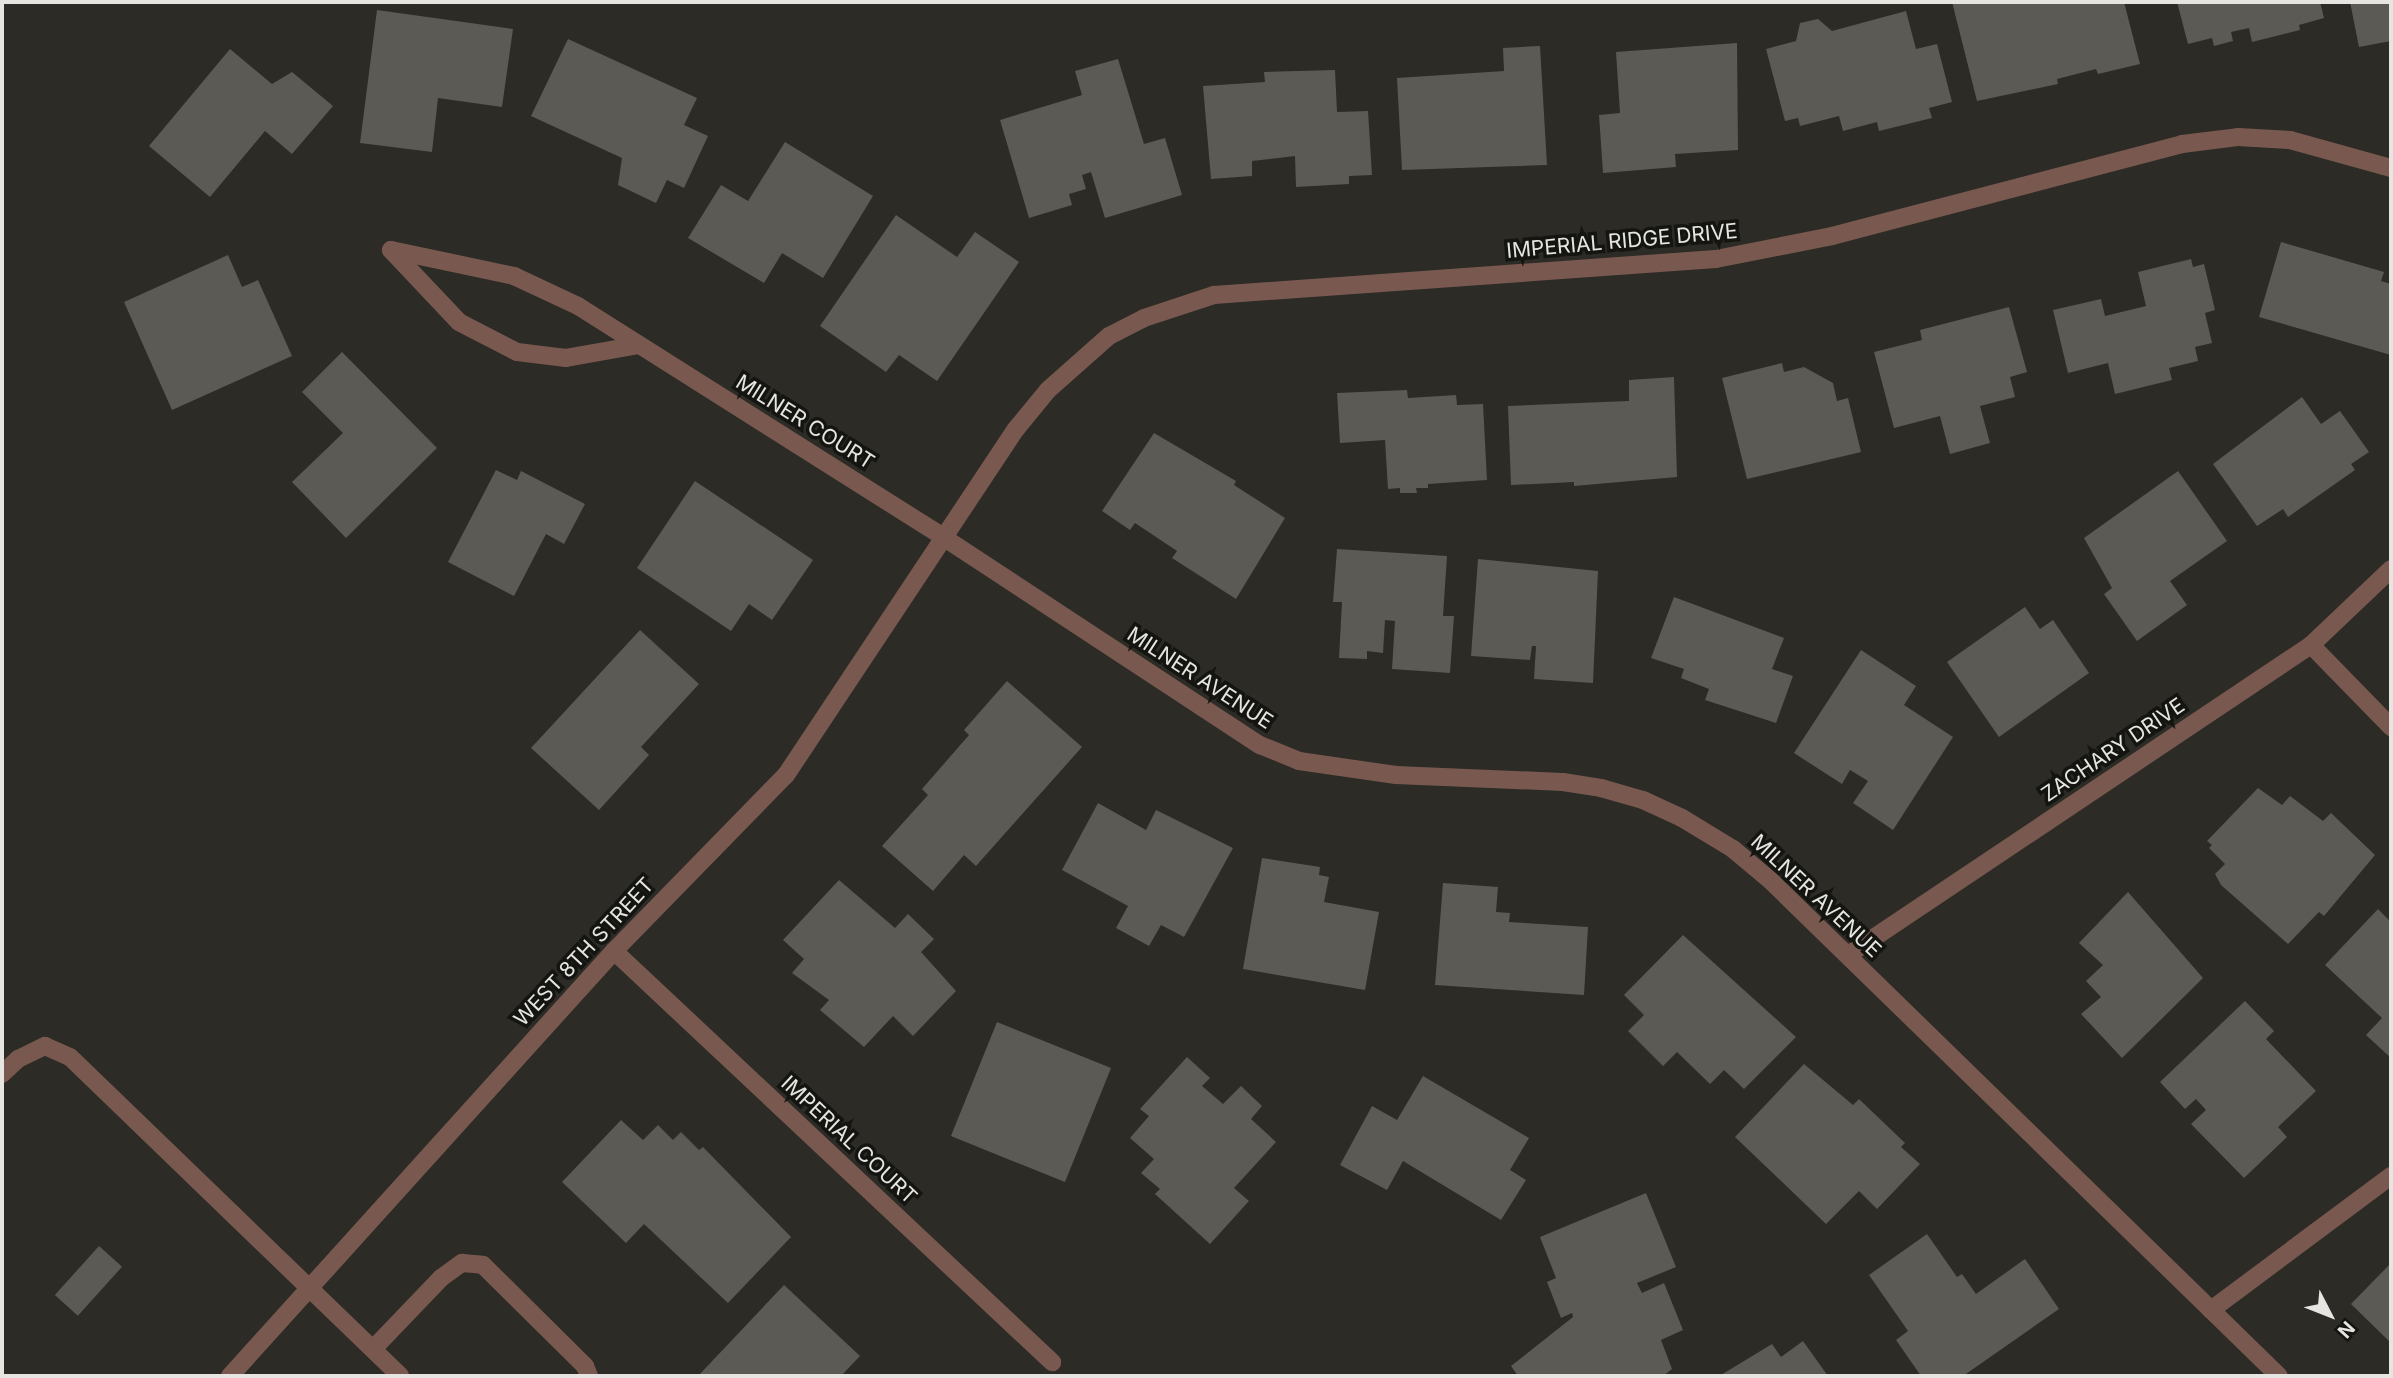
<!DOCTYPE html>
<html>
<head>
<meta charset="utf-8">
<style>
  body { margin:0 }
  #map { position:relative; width:2393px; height:1378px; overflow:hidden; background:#2c2b26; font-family:Inter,sans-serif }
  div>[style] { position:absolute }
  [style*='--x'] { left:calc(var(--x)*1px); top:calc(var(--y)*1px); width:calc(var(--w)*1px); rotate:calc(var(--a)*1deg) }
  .building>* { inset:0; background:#5b5a55; transform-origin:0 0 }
  .lane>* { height:18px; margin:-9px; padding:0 9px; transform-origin:9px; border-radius:9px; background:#79594f }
  .street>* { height:18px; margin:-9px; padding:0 9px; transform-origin:9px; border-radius:9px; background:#79594f }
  span { translate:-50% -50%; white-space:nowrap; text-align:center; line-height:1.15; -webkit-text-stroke:7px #141411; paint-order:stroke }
  .street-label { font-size:21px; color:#e6e5e2 }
  .frame { position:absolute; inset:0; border:4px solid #e6e5e2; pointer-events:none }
  .north { position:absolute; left:2295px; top:1280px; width:70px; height:70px; -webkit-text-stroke:5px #141411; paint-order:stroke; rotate:132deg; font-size:19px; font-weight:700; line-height:28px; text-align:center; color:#e6e5e2 }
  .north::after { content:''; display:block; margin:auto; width:24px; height:32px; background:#e6e5e2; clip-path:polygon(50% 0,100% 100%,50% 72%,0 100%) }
</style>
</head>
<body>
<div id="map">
  <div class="building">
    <div style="clip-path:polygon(1952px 2px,2124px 2px,2140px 64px,2098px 74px,2096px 69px,2057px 79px,2058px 84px,1977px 101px)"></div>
    <div style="clip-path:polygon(2177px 2px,2320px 2px,2324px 18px,2299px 25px,2300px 30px,2252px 42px,2249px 28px,2231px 32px,2233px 41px,2214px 46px,2212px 38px,2188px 44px)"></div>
    <div style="clip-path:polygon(2350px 2px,2391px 2px,2391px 41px,2359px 47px)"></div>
    <div style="clip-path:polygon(377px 10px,513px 29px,502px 107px,438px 98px,432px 152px,360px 143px)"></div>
    <div style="clip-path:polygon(1906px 11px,1916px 49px,1937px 44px,1952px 102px,1929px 108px,1932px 118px,1879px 131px,1877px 122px,1843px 131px,1839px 116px,1800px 126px,1798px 118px,1785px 121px,1766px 49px,1796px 41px,1800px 23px,1818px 19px,1832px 31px)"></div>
    <div style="clip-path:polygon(568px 39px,697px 98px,684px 125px,708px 136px,684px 188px,667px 180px,656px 203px,618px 185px,622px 158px,531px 116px)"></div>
    <div style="clip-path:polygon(1737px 43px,1738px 150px,1675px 154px,1676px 167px,1603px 173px,1599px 115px,1620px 113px,1616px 52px)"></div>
    <div style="clip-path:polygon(1540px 46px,1547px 165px,1402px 170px,1397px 78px,1504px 71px,1503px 48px)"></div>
    <div style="clip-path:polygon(230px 49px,272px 84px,292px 72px,333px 106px,292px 154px,265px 131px,210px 197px,149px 146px)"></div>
    <div style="clip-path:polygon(1118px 59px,1144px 144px,1165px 138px,1182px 195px,1105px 218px,1091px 172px,1082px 175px,1086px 189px,1069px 194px,1072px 205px,1029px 218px,1000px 120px,1082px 95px,1075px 71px)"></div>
    <div style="clip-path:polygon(1335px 70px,1337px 112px,1368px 111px,1372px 175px,1349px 176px,1349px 184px,1296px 187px,1295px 156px,1252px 161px,1252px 176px,1211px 179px,1203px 86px,1265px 82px,1264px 72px)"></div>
    <div style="clip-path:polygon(785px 142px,873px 196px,823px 278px,782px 253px,764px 283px,688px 238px,721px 185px,748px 201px)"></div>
    <div style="clip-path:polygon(896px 215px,957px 257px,975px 232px,1019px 262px,937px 381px,899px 355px,886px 372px,820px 326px)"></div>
    <div style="clip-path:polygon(2281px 242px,2384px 272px,2381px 281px,2391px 284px,2391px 355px,2259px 317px)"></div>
    <div style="clip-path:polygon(228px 255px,242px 287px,258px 280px,292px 356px,172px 410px,124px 302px)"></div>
    <div style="clip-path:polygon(2191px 259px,2193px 267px,2204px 264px,2215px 310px,2205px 313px,2212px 343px,2195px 347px,2198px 361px,2169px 368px,2172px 380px,2115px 394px,2108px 363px,2068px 373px,2053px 310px,2101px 299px,2105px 316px,2146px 306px,2138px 272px)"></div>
    <div style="clip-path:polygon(2009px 307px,2027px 372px,2010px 377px,2015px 397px,1980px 406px,1990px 443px,1950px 454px,1940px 416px,1894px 428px,1874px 352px,1922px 340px,1920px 330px)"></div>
    <div style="clip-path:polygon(342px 352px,437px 448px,346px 538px,292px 482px,343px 433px,302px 392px)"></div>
    <div style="clip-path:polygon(1782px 363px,1784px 372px,1804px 367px,1833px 383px,1837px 401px,1848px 398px,1861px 452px,1747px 479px,1722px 378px)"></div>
    <div style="clip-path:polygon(1674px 377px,1677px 477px,1574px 486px,1574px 482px,1511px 485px,1508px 406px,1629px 401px,1629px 380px)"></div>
    <div style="clip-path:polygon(1407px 390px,1408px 398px,1456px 395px,1457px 405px,1483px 404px,1487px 480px,1428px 484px,1428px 488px,1416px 488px,1417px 493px,1400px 493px,1400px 488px,1388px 489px,1385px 440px,1340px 443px,1337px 393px)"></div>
    <div style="clip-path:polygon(2302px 397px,2321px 424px,2340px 411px,2369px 452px,2351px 464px,2355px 470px,2288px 517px,2283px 509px,2257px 526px,2213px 464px)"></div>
    <div style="clip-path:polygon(1154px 433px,1236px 481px,1234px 485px,1285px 518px,1236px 599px,1172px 558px,1177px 551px,1135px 523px,1130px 530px,1102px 511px)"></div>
    <div style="clip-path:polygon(496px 470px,517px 480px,521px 471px,585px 504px,564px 544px,546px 534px,514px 596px,448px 562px)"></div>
    <div style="clip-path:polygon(2178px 471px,2227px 541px,2170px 581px,2187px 605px,2137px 641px,2104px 594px,2112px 588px,2084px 538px)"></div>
    <div style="clip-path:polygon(695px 481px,813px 560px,772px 620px,749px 604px,731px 631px,637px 568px)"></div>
    <div style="clip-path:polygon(1337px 549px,1447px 556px,1443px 616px,1454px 616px,1450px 673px,1392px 669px,1395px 621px,1385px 620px,1383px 653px,1367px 651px,1367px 659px,1339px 658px,1342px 602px,1333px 602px)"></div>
    <div style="clip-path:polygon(1478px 559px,1598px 571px,1593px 683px,1534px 679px,1536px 646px,1532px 646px,1530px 660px,1471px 656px)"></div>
    <div style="clip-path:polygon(1674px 597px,1784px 638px,1772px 669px,1793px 676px,1776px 723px,1705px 700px,1709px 689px,1681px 678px,1684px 669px,1651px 658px)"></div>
    <div style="clip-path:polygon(2025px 607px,2040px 629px,2053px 620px,2089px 673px,1999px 737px,1947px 662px)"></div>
    <div style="clip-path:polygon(640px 630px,699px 684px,641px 747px,649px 755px,599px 810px,531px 748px)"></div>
    <div style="clip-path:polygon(1861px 650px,1916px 686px,1904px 705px,1953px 737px,1893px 830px,1853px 803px,1868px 781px,1850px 770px,1842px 784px,1794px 753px)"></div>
    <div style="clip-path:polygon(1007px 681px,1082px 747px,976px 866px,964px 855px,933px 891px,882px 846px,928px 795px,922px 789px,969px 735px,964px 730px)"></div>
    <div style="clip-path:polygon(2258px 788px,2282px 805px,2290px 796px,2323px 821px,2331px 813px,2375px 855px,2324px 916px,2319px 912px,2288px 944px,2221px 885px,2215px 874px,2225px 864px,2209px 848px,2212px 845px,2207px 841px)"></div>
    <div style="clip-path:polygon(1098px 803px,1146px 830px,1156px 810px,1233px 848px,1184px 937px,1161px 925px,1149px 946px,1116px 928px,1128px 906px,1062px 870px)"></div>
    <div style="clip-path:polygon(1262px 858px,1320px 867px,1319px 875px,1329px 877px,1324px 902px,1379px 912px,1365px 990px,1243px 969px)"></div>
    <div style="clip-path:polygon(839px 880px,895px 928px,908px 914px,934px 939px,921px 952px,956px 991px,913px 1036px,893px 1016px,864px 1047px,820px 1010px,829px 1000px,792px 973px,804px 959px,783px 940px)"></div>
    <div style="clip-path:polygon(1443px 883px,1498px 887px,1496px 912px,1510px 913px,1509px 922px,1588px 927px,1584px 995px,1435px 985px)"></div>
    <div style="clip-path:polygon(2128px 892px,2203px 978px,2122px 1058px,2081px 1014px,2101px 997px,2086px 981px,2103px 965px,2079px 943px)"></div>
    <div style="clip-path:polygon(2378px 909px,2391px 922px,2391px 1058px,2366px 1035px,2382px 1018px,2325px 965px)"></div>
    <div style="clip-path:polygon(1683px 935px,1796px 1037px,1744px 1089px,1724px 1070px,1710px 1084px,1677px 1052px,1663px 1066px,1628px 1031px,1644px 1015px,1624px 995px)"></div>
    <div style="clip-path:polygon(2245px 1001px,2274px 1031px,2266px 1039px,2316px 1091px,2278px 1127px,2287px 1137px,2244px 1178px,2191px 1124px,2206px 1110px,2196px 1099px,2185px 1109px,2160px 1082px)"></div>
    <div style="left:997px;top:1022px;width:123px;height:123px;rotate:22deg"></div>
    <div style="clip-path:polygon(1187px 1057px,1210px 1078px,1202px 1086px,1223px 1104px,1241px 1086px,1262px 1106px,1251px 1119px,1276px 1142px,1234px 1188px,1249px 1201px,1210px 1244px,1155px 1194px,1160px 1189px,1141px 1173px,1154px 1159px,1130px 1138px,1149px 1116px,1140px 1109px)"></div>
    <div style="clip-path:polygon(1804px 1064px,1853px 1105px,1859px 1099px,1905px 1143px,1901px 1147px,1920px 1164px,1877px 1209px,1859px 1191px,1826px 1224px,1735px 1137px)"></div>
    <div style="clip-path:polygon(1423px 1076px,1529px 1138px,1510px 1170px,1526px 1180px,1501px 1220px,1403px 1161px,1387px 1190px,1340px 1165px,1372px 1106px,1397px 1120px)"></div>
    <div style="clip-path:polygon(621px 1120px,643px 1140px,658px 1125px,673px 1140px,681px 1132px,699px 1150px,703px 1147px,791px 1237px,728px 1303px,644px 1224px,626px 1243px,562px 1182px)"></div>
    <div style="clip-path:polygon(1646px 1193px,1676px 1267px,1637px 1283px,1642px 1293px,1664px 1283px,1683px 1330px,1661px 1340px,1672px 1369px,1663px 1376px,1518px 1376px,1511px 1366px,1573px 1317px,1572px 1313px,1561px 1318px,1547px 1282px,1556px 1278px,1540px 1237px)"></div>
    <div style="clip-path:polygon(1927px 1234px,1957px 1277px,1962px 1274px,1976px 1294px,2025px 1259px,2059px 1309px,1963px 1376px,1921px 1376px,1896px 1340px,1908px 1331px,1869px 1275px)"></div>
    <div style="left:99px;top:1246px;width:31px;height:66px;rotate:42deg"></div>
    <div style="clip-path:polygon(2391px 1263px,2391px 1343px,2351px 1304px)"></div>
    <div style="clip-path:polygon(784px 1285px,860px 1356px,841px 1376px,698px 1376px)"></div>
    <div style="clip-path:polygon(1803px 1341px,1828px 1376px,1721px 1375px,1772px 1344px,1781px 1357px)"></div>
  </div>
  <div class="lane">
    <div style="--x:2;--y:1074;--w:22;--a:-43"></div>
    <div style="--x:18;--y:1059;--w:30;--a:-26"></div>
    <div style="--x:45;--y:1046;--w:27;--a:24"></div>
    <div style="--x:70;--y:1057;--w:459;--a:44"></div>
    <div style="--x:2211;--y:1310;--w:224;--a:-36.7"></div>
    <div style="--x:373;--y:1349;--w:98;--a:-46.2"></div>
    <div style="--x:441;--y:1278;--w:26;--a:-36"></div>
    <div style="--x:462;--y:1263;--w:21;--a:5"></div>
    <div style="--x:483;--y:1265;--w:144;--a:44.7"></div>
    <div style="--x:585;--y:1366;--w:11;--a:68"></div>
  </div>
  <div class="street">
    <div style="--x:639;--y:345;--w:74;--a:169.9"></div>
    <div style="--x:566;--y:358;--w:49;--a:-173"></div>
    <div style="--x:517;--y:352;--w:65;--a:-152.7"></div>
    <div style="--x:459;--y:322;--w:99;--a:-133.4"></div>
    <div style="--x:391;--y:250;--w:126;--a:11.9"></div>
    <div style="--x:514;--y:276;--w:71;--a:25.1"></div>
    <div style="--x:578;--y:306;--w:436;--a:32.3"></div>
    <div style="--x:946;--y:539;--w:376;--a:33.3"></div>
    <div style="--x:1260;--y:745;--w:42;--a:22.3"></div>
    <div style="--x:1299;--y:761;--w:98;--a:8.2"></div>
    <div style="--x:1396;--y:775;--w:167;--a:2.4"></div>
    <div style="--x:1563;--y:782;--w:38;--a:9"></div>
    <div style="--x:1601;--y:788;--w:44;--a:15.9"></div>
    <div style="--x:1643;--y:800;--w:43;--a:24.8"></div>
    <div style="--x:1682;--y:818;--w:60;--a:31.3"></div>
    <div style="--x:1733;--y:849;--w:50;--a:40.1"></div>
    <div style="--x:1771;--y:881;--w:709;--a:44.26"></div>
    <div style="--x:2311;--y:645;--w:115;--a:45.7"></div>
    <div style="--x:614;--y:951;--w:601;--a:43.18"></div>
    <div style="--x:1848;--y:955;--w:557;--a:-33.8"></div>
    <div style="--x:2311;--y:645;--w:110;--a:-43.5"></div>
    <div style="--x:230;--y:1376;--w:573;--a:-47.9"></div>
    <div style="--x:614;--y:951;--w:246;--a:-45.7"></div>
    <div style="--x:786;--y:775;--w:415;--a:-56.4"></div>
    <div style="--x:1016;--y:429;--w:50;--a:-50.6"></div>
    <div style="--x:1048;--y:390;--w:81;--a:-41.5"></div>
    <div style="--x:1109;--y:336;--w:39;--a:-27"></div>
    <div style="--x:1144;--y:318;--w:74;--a:-18.2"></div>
    <div style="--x:1214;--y:295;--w:503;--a:-4.1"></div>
    <div style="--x:1716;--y:259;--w:118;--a:-11.2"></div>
    <div style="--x:1832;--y:236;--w:362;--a:-14.7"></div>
    <div style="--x:2182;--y:144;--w:56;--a:-7.1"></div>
    <div style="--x:2238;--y:137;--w:52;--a:3.3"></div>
    <div style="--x:2290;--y:140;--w:105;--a:15.5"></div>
  </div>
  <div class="street-label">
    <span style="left:1622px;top:241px;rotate:-5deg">IMPERIAL RIDGE DRIVE</span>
    <span style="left:805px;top:422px;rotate:32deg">MILNER COURT</span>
    <span style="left:1200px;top:678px;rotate:33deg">MILNER AVENUE</span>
    <span style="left:2113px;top:750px;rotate:-34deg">ZACHARY DRIVE</span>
    <span style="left:1816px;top:896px;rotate:43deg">MILNER AVENUE</span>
    <span style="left:584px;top:952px;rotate:-47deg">WEST 8TH STREET</span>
    <span style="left:849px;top:1140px;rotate:43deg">IMPERIAL COURT</span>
  </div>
  <div class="frame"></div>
  <div class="north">N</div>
</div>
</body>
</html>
